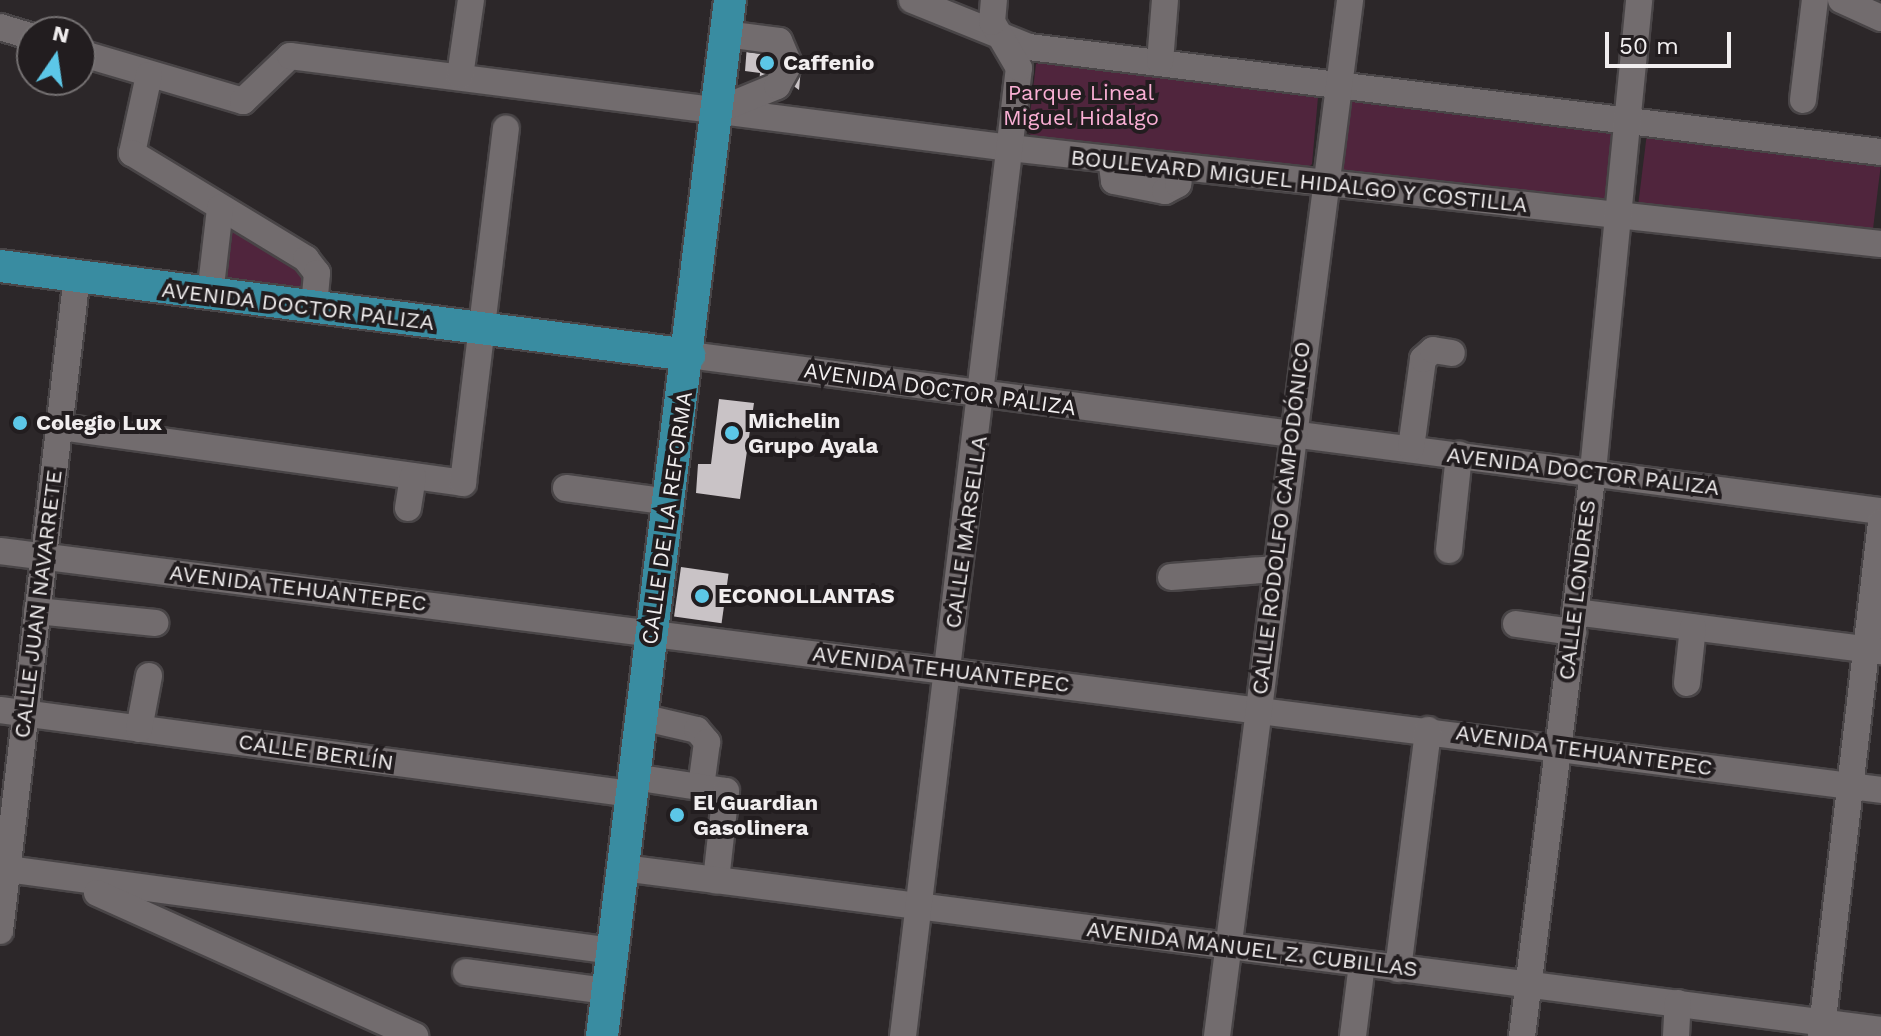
<!DOCTYPE html>
<html>
<head>
<meta charset="utf-8">
<style>
  body { margin:0 }
  #map { position:relative; width:1881px; height:1036px; overflow:hidden; background:#2c2729; font-family:"Work Sans",sans-serif }
  div>[style] { position:absolute }
  [style*='--x'] { left:calc(var(--x)*1px); top:calc(var(--y)*1px); width:calc(var(--w)*1px); rotate:calc(var(--a)*1deg) }
  .green>* { inset:0; background:#50253d; transform-origin:0 0 }
  .building>* { inset:0; background:#c9c3c6; transform-origin:0 0 }
  .roads { filter:drop-shadow(2px 0 #494547) drop-shadow(-2px 0 #494547) drop-shadow(0 2px #494547) drop-shadow(0 -2px #494547) }
  .minor>* { height:26px; margin:-13px; padding:0 13px; transform-origin:13px; border-radius:13px; background:#726c6e }
  .major>* { height:32px; margin:-16px; padding:0 16px; transform-origin:16px; border-radius:16px; background:#398ca1 }
  .dots>* { width:22px; height:22px; translate:-50% -50%; box-sizing:border-box; border:4px solid #221d1f; border-radius:50% }
  span { translate:-50% -50%; white-space:nowrap; text-align:center; line-height:1.15; -webkit-text-stroke:8px #221d1f; paint-order:stroke }
  .poi-label { font-size:22px; color:#f1eeef; font-weight:700 }
  .left { translate:0 -50%; text-align:left }
  .park-label { font-size:22px; color:#faafd4 }
  .street-label { font-size:22px; color:#f1eeef }
  .north { position:absolute; left:16px; top:16px; width:80px; height:80px; box-sizing:border-box; background:#221d1f; border:2px solid #757172; border-radius:50%; rotate:13deg; font-size:22px; font-weight:700; line-height:32px; text-align:center; color:#f1eeef }
  .north::after { content:''; display:block; margin:auto; width:28px; height:36px; background:#5cc7e7; clip-path:polygon(50% 0,100% 100%,50% 72%,0 100%) }
  .scale { position:absolute; left:1605px; top:32px; width:126px; height:36px; box-sizing:border-box; border:4px solid #f1eeef; border-top:0; padding-left:10px; font-size:24px; line-height:28px; white-space:nowrap; color:#f1eeef; -webkit-text-stroke:6px #221d1f; paint-order:stroke }
</style>
</head>
<body>
<div id="map">
  <div class="green">
    <div style="clip-path:polygon(1044px 59px,1311px 91px,1318px 97px,1312px 164px,1305px 171px,1036px 141px,1028px 132px,1036px 64px)"></div>
    <div style="clip-path:polygon(1353px 97px,1613px 132px,1605px 200px,1348px 176px,1341px 169px)"></div>
    <div style="left:1647px;top:133px;width:236px;height:74px;rotate:7deg"></div>
    <div style="clip-path:polygon(230px 226px,304px 264px,310px 295px,218px 281px)"></div>
  </div>
  <div class="building">
    <div style="clip-path:polygon(747px 45px,801px 68px,799px 90px,776px 73px,758px 94px,760px 73px,745px 71px)"></div>
    <div style="clip-path:polygon(719px 399px,754px 403px,740px 499px,696px 493px,698px 464px,711px 464px)"></div>
    <div style="left:681px;top:567px;width:48px;height:50px;rotate:8deg"></div>
  </div>
  <div class="roads">
    <div class="minor">
      <div style="--x:912;--y:0;--w:126;--a:21.9"></div>
      <div style="--x:1029;--y:47;--w:858;--a:7.03"></div>
      <div style="--x:1841;--y:0;--w:44;--a:24.2"></div>
      <div style="--x:0;--y:27;--w:34;--a:17"></div>
      <div style="--x:80;--y:53;--w:170;--a:16.4"></div>
      <div style="--x:243;--y:101;--w:65;--a:-43.8"></div>
      <div style="--x:290;--y:56;--w:726;--a:7.28"></div>
      <div style="--x:1010;--y:148;--w:876;--a:6.29"></div>
      <div style="--x:1160;--y:62;--w:62;--a:-85.4"></div>
      <div style="--x:149;--y:75;--w:80;--a:102.3"></div>
      <div style="--x:132;--y:153;--w:204;--a:31.3"></div>
      <div style="--x:306;--y:259;--w:18;--a:52"></div>
      <div style="--x:317;--y:273;--w:35;--a:95"></div>
      <div style="--x:460;--y:76;--w:77;--a:-81.8"></div>
      <div style="--x:1803;--y:100;--w:101;--a:-83.2"></div>
      <div style="--x:721;--y:109;--w:61;--a:-22.3"></div>
      <div style="--x:777;--y:86;--w:25;--a:-61"></div>
      <div style="--x:789;--y:64;--w:25;--a:-113"></div>
      <div style="--x:779;--y:41;--w:53;--a:-172.5"></div>
      <div style="--x:1111;--y:159;--w:22;--a:82"></div>
      <div style="--x:1114;--y:181;--w:52;--a:11.1"></div>
      <div style="--x:1165;--y:191;--w:15;--a:-28"></div>
      <div style="--x:1178;--y:184;--w:17;--a:-80"></div>
      <div style="--x:210;--y:295;--w:88;--a:-83.4"></div>
      <div style="--x:689;--y:355;--w:1202;--a:7.46"></div>
      <div style="--x:60;--y:427;--w:407;--a:7.9"></div>
      <div style="--x:463;--y:483;--w:357;--a:-83.1"></div>
      <div style="--x:1411;--y:448;--w:90;--a:-82.3"></div>
      <div style="--x:1423;--y:359;--w:13;--a:-42"></div>
      <div style="--x:1433;--y:350;--w:19;--a:9"></div>
      <div style="--x:566;--y:488;--w:104;--a:7.7"></div>
      <div style="--x:408;--y:508;--w:32;--a:-81"></div>
      <div style="--x:1449;--y:550;--w:96;--a:-84"></div>
      <div style="--x:0;--y:551;--w:1896;--a:7.24"></div>
      <div style="--x:1171;--y:577;--w:103;--a:-4.4"></div>
      <div style="--x:37;--y:611;--w:119;--a:5.8"></div>
      <div style="--x:1575;--y:612;--w:308;--a:7.3"></div>
      <div style="--x:1516;--y:624;--w:58;--a:8"></div>
      <div style="--x:1687;--y:683;--w:56;--a:-83.9"></div>
      <div style="--x:0;--y:710;--w:638;--a:7.57"></div>
      <div style="--x:641;--y:717;--w:57;--a:13.1"></div>
      <div style="--x:697;--y:730;--w:16;--a:50"></div>
      <div style="--x:707;--y:742;--w:45;--a:97.6"></div>
      <div style="--x:139;--y:729;--w:54;--a:-79.3"></div>
      <div style="--x:634;--y:777;--w:93;--a:8.7"></div>
      <div style="--x:726;--y:791;--w:90;--a:96.4"></div>
      <div style="--x:0;--y:868;--w:619;--a:7.71"></div>
      <div style="--x:623;--y:868;--w:1268;--a:7.34"></div>
      <div style="--x:97;--y:893;--w:349;--a:24.2"></div>
      <div style="--x:0;--y:931;--w:660;--a:-83.3"></div>
      <div style="--x:1398;--y:969;--w:241;--a:-82.8"></div>
      <div style="--x:466;--y:972;--w:142;--a:7.7"></div>
      <div style="--x:903;--y:1036;--w:975;--a:-83.17"></div>
      <div style="--x:1019;--y:68;--w:53;--a:-120.4"></div>
      <div style="--x:992;--y:22;--w:22;--a:-85"></div>
      <div style="--x:1217;--y:1036;--w:1045;--a:-82.68"></div>
      <div style="--x:1353;--y:1036;--w:73;--a:-82.9"></div>
      <div style="--x:1522;--y:1036;--w:569;--a:-82.84"></div>
      <div style="--x:1593;--y:471;--w:473;--a:-84.4"></div>
      <div style="--x:1676;--y:1036;--w:33;--a:-87"></div>
      <div style="--x:1821;--y:1036;--w:517;--a:-83.34"></div>
    </div>
    <div class="major">
      <div style="--x:0;--y:266;--w:695;--a:7.36"></div>
      <div style="--x:602;--y:1036;--w:1044;--a:-82.96"></div>
    </div>
  </div>
  <div class="dots">
    <div style="left:767px;top:63px;background:#5cc7e7"></div>
    <div style="left:20px;top:423px;background:#5cc7e7"></div>
    <div style="left:732px;top:433px;background:#5cc7e7"></div>
    <div style="left:702px;top:596px;background:#5cc7e7"></div>
    <div style="left:677px;top:815px;background:#5cc7e7"></div>
  </div>
  <div class="poi-label">
    <span class="left" style="left:783px;top:63px">Caffenio</span>
    <span class="left" style="left:748px;top:433px">Michelin<br>Grupo Ayala</span>
    <span class="left" style="left:36px;top:423px">Colegio Lux</span>
    <span class="left" style="left:718px;top:596px">ECONOLLANTAS</span>
    <span class="left" style="left:693px;top:815px">El Guardian<br>Gasolinera</span>
  </div>
  <div class="park-label">
    <span style="left:1081px;top:105px">Parque Lineal<br>Miguel Hidalgo</span>
  </div>
  <div class="street-label">
    <span style="left:1299px;top:181px;rotate:6deg">BOULEVARD MIGUEL HIDALGO Y COSTILLA</span>
    <span style="left:298px;top:306px;rotate:7deg">AVENIDA DOCTOR PALIZA</span>
    <span style="left:940px;top:389px;rotate:8deg">AVENIDA DOCTOR PALIZA</span>
    <span style="left:1583px;top:471px;rotate:7deg">AVENIDA DOCTOR PALIZA</span>
    <span style="left:667px;top:518px;rotate:-82deg">CALLE DE LA REFORMA</span>
    <span style="left:1281px;top:518px;rotate:-83deg">CALLE RODOLFO CAMPODÓNICO</span>
    <span style="left:966px;top:532px;rotate:-82deg">CALLE MARSELLA</span>
    <span style="left:298px;top:588px;rotate:7deg">AVENIDA TEHUANTEPEC</span>
    <span style="left:1577px;top:590px;rotate:-83deg">CALLE LONDRES</span>
    <span style="left:38px;top:604px;rotate:-83deg">CALLE JUAN NAVARRETE</span>
    <span style="left:941px;top:669px;rotate:7deg">AVENIDA TEHUANTEPEC</span>
    <span style="left:1584px;top:750px;rotate:8deg">AVENIDA TEHUANTEPEC</span>
    <span style="left:316px;top:752px;rotate:8deg">CALLE BERLÍN</span>
    <span style="left:1252px;top:949px;rotate:7deg">AVENIDA MANUEL Z. CUBILLAS</span>
  </div>
  <div class="north">N</div>
  <div class="scale">50 m</div>
</div>
</body>
</html>
